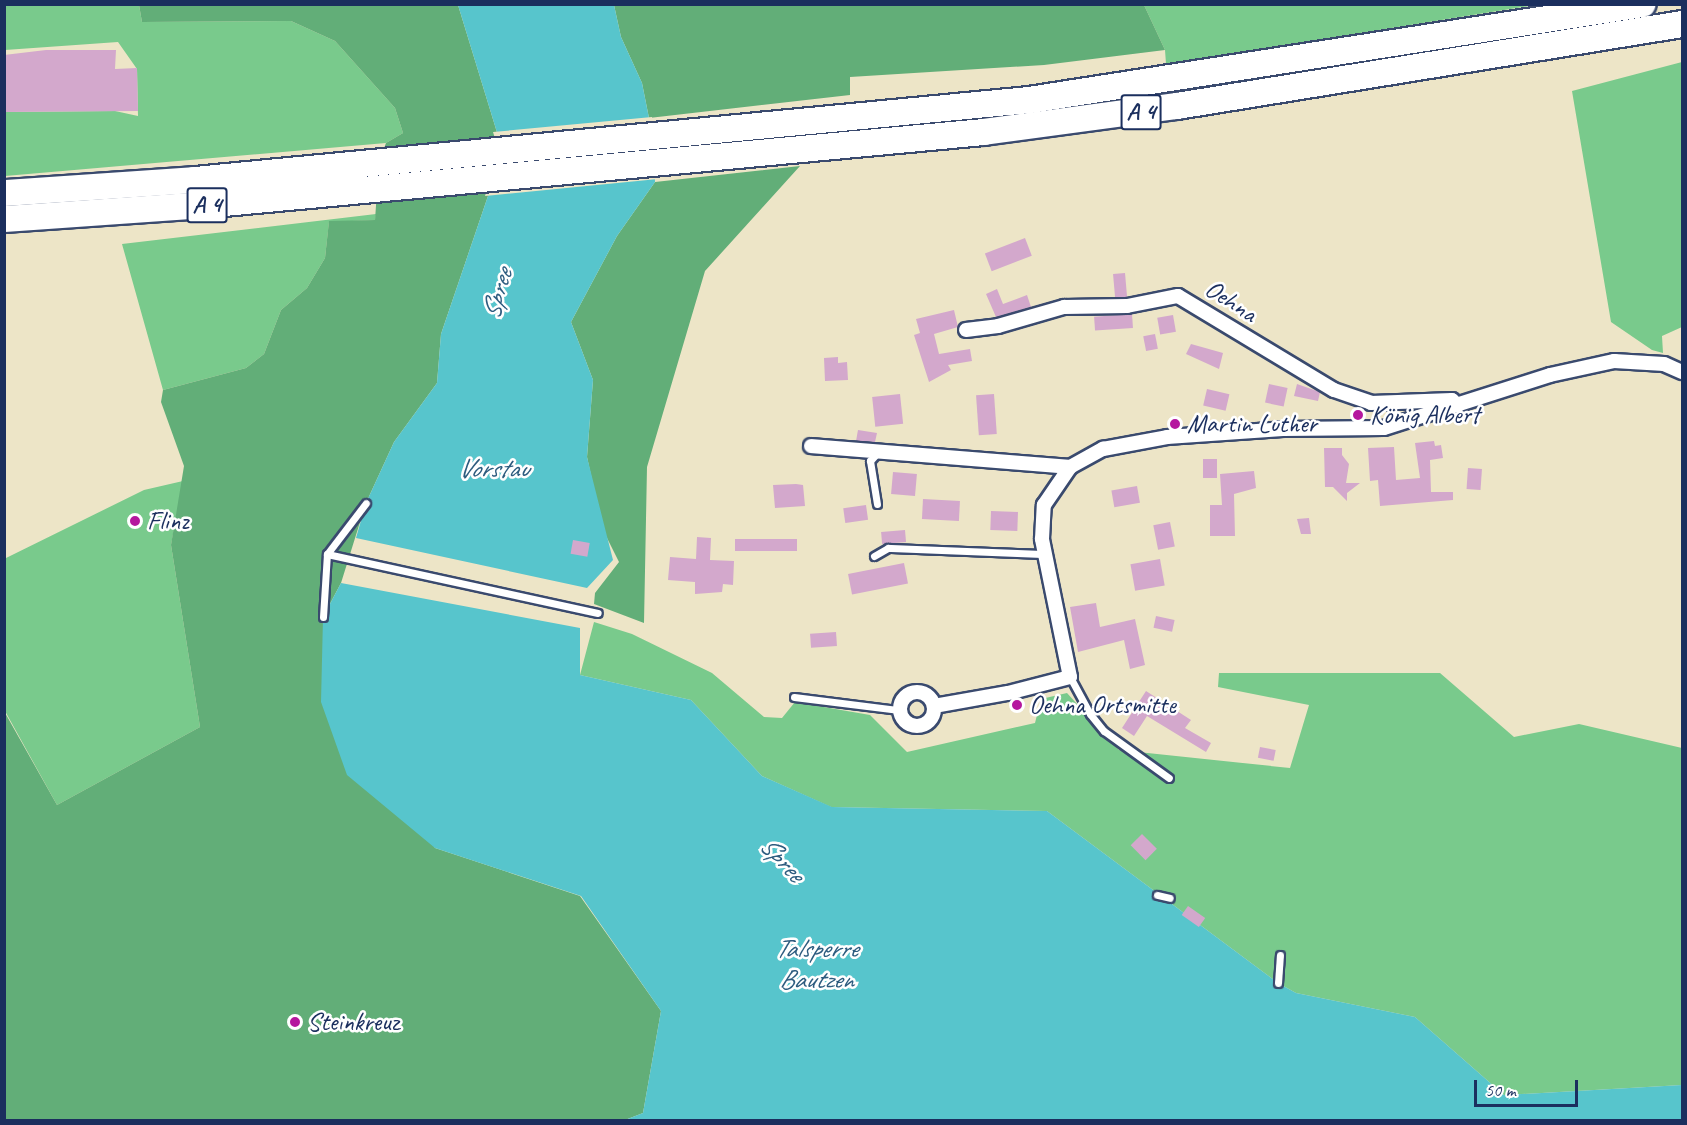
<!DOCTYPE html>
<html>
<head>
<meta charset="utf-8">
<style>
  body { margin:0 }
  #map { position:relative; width:1687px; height:1125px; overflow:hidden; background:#ede5c7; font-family:Caveat,sans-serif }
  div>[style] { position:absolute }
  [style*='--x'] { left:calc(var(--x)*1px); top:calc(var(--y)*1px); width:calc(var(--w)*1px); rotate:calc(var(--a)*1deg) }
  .green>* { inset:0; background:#79ca8c }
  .forest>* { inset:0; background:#62ae78 }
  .water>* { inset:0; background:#57c5cc }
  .pier>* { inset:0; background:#ede5c7 }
  .building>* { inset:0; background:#d3a8cc; transform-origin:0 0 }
  .roads { filter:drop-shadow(2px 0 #3a4a6e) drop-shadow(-2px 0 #3a4a6e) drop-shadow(0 2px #3a4a6e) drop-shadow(0 -2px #3a4a6e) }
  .service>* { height:7px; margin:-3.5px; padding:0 3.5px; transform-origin:3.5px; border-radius:3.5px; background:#fff }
  .minor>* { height:14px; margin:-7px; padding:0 7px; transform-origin:7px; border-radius:7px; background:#fff }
  .minor>.ring { margin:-7px; padding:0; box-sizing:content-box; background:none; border:14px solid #fff; border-radius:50% }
  .motorway>* { height:26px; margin:-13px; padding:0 13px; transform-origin:13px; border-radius:13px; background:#fff }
  .dots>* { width:16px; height:16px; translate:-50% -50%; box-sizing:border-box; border:3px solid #fff; border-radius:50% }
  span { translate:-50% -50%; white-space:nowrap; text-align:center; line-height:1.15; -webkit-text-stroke:5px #fff; paint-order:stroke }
  .shield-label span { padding:2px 4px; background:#fff; border:2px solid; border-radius:4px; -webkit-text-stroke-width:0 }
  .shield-label { font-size:24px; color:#1b2f5e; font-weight:700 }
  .street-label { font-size:26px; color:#1b2f5e }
  .poi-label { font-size:26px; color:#1b2f5e }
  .left { translate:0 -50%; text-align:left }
  .water-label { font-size:27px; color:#2d5c7f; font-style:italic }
  .frame { position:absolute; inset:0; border:6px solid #1b2f5e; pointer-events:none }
  .scale { position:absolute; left:1474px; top:1080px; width:104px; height:27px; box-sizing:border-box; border:3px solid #1b2f5e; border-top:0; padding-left:8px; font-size:18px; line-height:21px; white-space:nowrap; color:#1b2f5e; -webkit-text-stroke:4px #fff; paint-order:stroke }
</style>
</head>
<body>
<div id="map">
  <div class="green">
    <div style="clip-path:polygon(5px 5px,139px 5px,142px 22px,291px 21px,335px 41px,395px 108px,403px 133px,386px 143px,5px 176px,5px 112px,115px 111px,138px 116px,137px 69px,118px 42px,5px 50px)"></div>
    <div style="clip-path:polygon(1144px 5px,1536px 5px,1166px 64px,1165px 50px)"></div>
    <div style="clip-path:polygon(1682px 62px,1682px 327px,1662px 336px,1663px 353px,1652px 350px,1611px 322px,1572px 91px)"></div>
    <div style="clip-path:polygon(376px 214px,375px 220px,329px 222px,325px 258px,307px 288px,281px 310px,264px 354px,246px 368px,163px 390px,122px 244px)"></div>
    <div style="clip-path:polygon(183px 481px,171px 545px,200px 727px,57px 805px,5px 711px,4px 559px,144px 490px)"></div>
    <div style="clip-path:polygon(594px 622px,632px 634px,712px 673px,764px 717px,782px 718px,795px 702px,870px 715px,907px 752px,1035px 723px,1041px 699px,1067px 693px,1119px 750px,1290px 768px,1309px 705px,1218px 687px,1219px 673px,1440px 673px,1514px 737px,1579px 724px,1682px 748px,1682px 1085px,1504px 1095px,1415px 1017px,1296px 993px,1278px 983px,1047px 811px,831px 807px,762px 776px,691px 700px,580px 675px)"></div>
  </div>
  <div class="forest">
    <div style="clip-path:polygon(139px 5px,458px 5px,503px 152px,441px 334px,437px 383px,394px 442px,366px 503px,341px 583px,323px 617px,435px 848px,580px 896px,661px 1011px,643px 1113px,625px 1120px,5px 1120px,4px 711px,57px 805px,200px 727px,171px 545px,184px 466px,161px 402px,163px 390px,246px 368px,264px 354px,281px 310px,307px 288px,325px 258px,329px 221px,375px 220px,379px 162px,386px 143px,403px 133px,395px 108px,335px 41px,291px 21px,142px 22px)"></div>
    <div style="clip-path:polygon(614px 5px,1144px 5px,1165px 50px,1044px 65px,850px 77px,850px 95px,649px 118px,642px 83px,621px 37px)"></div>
    <div style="clip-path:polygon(800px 166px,705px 271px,647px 467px,644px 623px,594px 604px,595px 593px,619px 562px,603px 530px,587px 457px,593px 380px,571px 322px,617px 236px,655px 182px)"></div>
  </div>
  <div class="water">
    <div style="clip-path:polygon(458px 5px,614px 5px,621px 37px,642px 83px,653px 138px,655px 182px,617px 236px,571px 322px,593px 380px,587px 457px,613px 560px,587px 588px,356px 538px,366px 503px,394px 442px,437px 383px,441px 334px,503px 152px)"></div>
    <div style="clip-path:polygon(341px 583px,580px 628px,580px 675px,691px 700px,762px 776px,832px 807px,1047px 811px,1278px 983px,1296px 993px,1415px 1017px,1504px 1095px,1682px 1085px,1682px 1120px,625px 1120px,643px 1113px,661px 1011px,581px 896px,435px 848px,347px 775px,321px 702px,323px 617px)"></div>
  </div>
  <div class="pier">
    <div style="clip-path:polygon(652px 117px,658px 179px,485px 196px,499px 152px,493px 132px)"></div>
  </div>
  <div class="building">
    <div style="clip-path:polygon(46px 50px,116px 50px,115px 69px,137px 68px,138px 111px,4px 112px,4px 55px)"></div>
    <div style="left:1025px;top:238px;width:19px;height:43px;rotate:69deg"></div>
    <div style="left:1125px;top:273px;width:24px;height:12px;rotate:85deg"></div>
    <div style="clip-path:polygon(997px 289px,1003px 304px,1027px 295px,1031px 307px,996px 317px,986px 294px)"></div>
    <div style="clip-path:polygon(954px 310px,958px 327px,934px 334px,939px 354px,970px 349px,972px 361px,948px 365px,951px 370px,929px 382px,914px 335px,920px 333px,916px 319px)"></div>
    <div style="left:1132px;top:314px;width:14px;height:38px;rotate:86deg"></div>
    <div style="left:1173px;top:315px;width:17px;height:16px;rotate:80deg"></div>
    <div style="left:1155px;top:334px;width:15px;height:12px;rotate:79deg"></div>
    <div style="clip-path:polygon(1191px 344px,1223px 353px,1219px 369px,1186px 354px)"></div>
    <div style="clip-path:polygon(838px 357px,838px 363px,847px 362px,848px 380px,825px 381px,824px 358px)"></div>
    <div style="left:1269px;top:384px;width:19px;height:19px;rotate:12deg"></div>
    <div style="clip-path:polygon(1297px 384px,1320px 392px,1318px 401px,1294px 396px)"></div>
    <div style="left:1207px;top:389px;width:23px;height:17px;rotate:13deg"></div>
    <div style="left:900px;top:394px;width:30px;height:28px;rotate:84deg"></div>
    <div style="left:994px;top:394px;width:40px;height:18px;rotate:86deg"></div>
    <div style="clip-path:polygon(858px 430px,877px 433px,875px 442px,856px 441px)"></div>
    <div style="clip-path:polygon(1434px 441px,1435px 446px,1441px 445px,1443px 458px,1430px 460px,1431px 492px,1453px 492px,1453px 500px,1380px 506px,1378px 480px,1370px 481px,1368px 448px,1394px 447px,1396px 480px,1420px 478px,1415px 443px)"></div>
    <div style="clip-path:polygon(1324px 448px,1342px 448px,1342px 455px,1349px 464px,1346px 483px,1360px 483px,1347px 493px,1347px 501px,1333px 487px,1325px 487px)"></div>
    <div style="left:1203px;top:459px;width:14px;height:19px"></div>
    <div style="left:1468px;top:468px;width:14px;height:21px;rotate:4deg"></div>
    <div style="clip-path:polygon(1254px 471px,1256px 488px,1234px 494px,1235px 536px,1210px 536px,1210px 505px,1222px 505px,1220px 474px)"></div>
    <div style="left:893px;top:472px;width:24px;height:22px;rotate:5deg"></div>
    <div style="clip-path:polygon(796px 484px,803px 485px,805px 506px,775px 508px,773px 485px)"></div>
    <div style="left:1137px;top:486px;width:17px;height:26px;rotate:80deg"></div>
    <div style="left:923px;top:499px;width:37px;height:20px;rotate:3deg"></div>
    <div style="left:866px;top:505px;width:15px;height:23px;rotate:82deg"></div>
    <div style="left:991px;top:511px;width:27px;height:19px;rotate:2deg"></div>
    <div style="clip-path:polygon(1309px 518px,1311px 534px,1301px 534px,1297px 519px)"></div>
    <div style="left:1170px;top:522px;width:25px;height:17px;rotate:79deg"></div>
    <div style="left:905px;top:530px;width:12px;height:24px;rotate:85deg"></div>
    <div style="clip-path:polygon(697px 537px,711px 538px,710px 560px,734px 561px,733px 585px,723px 584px,722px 592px,695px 594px,695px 582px,668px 580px,670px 557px,696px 559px)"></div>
    <div style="left:735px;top:539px;width:62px;height:12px"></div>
    <div style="left:573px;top:540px;width:17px;height:14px;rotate:10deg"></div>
    <div style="left:1160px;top:559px;width:27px;height:30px;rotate:80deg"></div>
    <div style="left:904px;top:563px;width:21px;height:57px;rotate:79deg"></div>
    <div style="clip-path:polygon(1096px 603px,1100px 627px,1135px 619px,1145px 665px,1130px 669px,1124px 640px,1078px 652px,1070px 607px)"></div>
    <div style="left:1156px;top:616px;width:19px;height:12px;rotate:12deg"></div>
    <div style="left:836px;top:632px;width:14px;height:26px;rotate:86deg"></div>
    <div style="clip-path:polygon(1146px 691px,1191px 720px,1185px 728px,1211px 743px,1206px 752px,1147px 716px,1134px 736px,1122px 728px)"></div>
    <div style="left:1260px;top:747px;width:16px;height:11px;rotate:11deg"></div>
    <div style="left:1142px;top:834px;width:21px;height:16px;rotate:45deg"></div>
    <div style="left:1188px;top:906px;width:21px;height:11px;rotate:35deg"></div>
  </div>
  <div class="roads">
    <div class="service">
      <div style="--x:877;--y:504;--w:44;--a:-99.2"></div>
      <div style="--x:870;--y:461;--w:12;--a:-48"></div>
      <div style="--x:327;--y:554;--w:277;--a:12.3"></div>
      <div style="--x:874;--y:556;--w:16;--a:-30"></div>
      <div style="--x:888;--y:548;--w:157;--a:2.2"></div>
      <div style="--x:323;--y:617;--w:63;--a:-86.4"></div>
      <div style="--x:327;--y:554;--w:64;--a:-52.6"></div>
      <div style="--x:1070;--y:677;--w:42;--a:61.6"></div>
      <div style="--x:1090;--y:714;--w:22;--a:51"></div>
      <div style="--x:1104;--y:731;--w:80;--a:35.9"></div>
      <div style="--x:794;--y:697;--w:106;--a:7.1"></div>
      <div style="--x:1157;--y:895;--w:13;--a:13"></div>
      <div style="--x:1278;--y:983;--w:28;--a:-86"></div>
    </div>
    <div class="minor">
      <div style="--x:966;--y:330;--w:32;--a:-7"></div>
      <div style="--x:998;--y:326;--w:69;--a:-16.1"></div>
      <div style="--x:1064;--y:307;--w:63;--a:-0.9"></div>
      <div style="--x:1127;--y:306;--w:52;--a:-11.1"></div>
      <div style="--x:1178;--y:296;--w:182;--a:31.1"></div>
      <div style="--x:1334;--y:390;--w:39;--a:19"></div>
      <div style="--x:1371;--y:403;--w:81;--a:-2.1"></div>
      <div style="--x:1452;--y:400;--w:8;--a:45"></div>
      <div style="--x:811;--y:446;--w:260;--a:4.6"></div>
      <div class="ring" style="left:900px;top:692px;width:20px;height:20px"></div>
      <div style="--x:934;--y:706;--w:75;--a:-10"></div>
      <div style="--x:1008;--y:693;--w:64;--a:-14.5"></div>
      <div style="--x:1070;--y:677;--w:141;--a:-101.5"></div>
      <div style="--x:1042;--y:539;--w:34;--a:-87"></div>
      <div style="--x:1044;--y:505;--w:46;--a:-55.6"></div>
      <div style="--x:1070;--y:467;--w:38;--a:-29"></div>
      <div style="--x:1103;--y:449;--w:65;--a:-10.6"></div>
      <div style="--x:1167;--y:437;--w:116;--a:-3.9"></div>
      <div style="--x:1283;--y:429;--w:101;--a:-0.6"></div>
      <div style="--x:1384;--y:428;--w:174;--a:-17.7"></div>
      <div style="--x:1550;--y:375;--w:66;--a:-12.3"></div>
      <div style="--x:1614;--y:361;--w:50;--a:3.4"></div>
      <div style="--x:1664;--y:364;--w:20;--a:24"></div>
    </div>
    <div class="motorway">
      <div style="--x:4;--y:193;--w:191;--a:-3.9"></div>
      <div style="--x:195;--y:180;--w:838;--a:-5.48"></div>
      <div style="--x:1029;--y:100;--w:621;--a:-8.89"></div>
      <div style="--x:4;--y:219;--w:188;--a:-4"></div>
      <div style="--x:192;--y:206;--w:795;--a:-5.34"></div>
      <div style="--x:984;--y:132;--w:195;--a:-7.7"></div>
      <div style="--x:1177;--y:106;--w:512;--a:-9.22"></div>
    </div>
  </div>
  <div class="dots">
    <div style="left:1358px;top:415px;background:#b5179e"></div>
    <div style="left:1175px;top:424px;background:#b5179e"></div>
    <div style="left:135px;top:521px;background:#b5179e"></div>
    <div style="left:1017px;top:705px;background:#b5179e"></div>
    <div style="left:295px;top:1022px;background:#b5179e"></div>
  </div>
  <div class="shield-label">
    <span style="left:1141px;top:112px">A 4</span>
    <span style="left:207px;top:205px">A 4</span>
  </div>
  <div class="street-label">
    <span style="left:1231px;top:301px;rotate:33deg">Oehna</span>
  </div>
  <div class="poi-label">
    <span class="left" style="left:1370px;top:415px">König Albert</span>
    <span class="left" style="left:1187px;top:424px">Martin Luther</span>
    <span class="left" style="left:147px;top:521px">Flinz</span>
    <span class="left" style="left:1029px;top:705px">Oehna Ortsmitte</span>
    <span class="left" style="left:307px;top:1022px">Steinkreuz</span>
  </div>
  <div class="water-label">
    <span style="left:497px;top:294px;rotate:-74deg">Spree</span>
    <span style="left:493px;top:469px">Vorstau</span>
    <span style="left:782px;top:859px;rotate:47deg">Spree</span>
    <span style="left:816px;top:964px">Talsperre<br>Bautzen</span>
  </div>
  <div class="frame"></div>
  <div class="scale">50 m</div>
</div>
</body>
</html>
